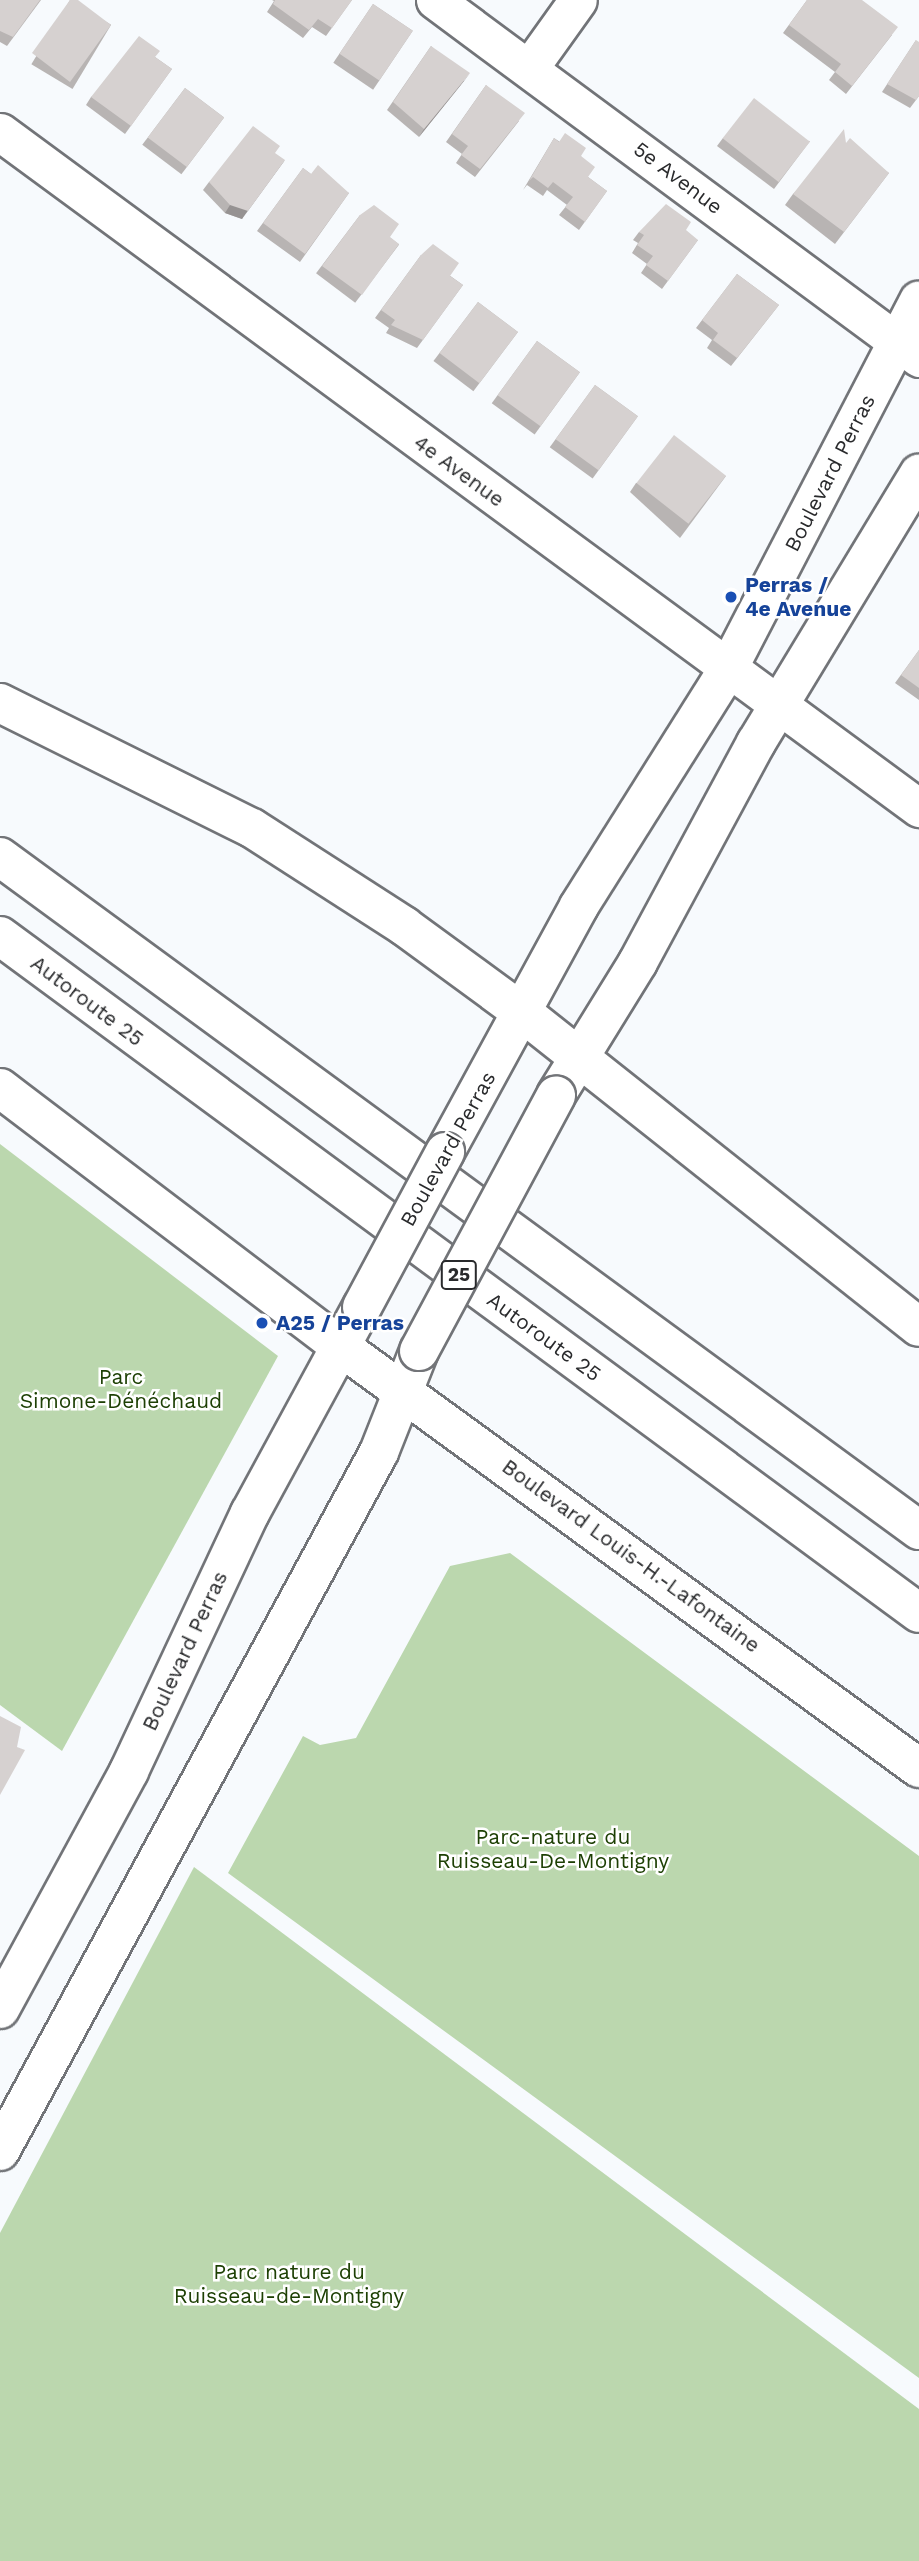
<!DOCTYPE html>
<html>
<head>
<meta charset="utf-8">
<style>
  body { margin:0 }
  #map { position:relative; width:919px; height:2561px; overflow:hidden; background:#f7fafd; font-family:"Work Sans",sans-serif }
  div>[style] { position:absolute }
  [style*='--x'] { left:calc(var(--x)*1px); top:calc(var(--y)*1px); width:calc(var(--w)*1px); rotate:calc(var(--a)*1deg) }
  .green>* { inset:0; background:#bbd7ae }
  .roads { filter:drop-shadow(2px 0 #727478) drop-shadow(-2px 0 #727478) drop-shadow(0 2px #727478) drop-shadow(0 -2px #727478) }
  .minor>* { height:37px; margin:-18.5px; padding:0 18.5px; transform-origin:18.5px; border-radius:18.5px; background:#fff }
  .secondary>* { height:38px; margin:-19px; padding:0 19px; transform-origin:19px; border-radius:19px; background:#fff }
  .motorway>* { height:38px; margin:-19px; padding:0 19px; transform-origin:19px; border-radius:19px; background:#fff }
  .bridges { filter:drop-shadow(2px 0 #727478) drop-shadow(-2px 0 #727478) drop-shadow(0 2px #727478) drop-shadow(0 -2px #727478) }
  .secondary-bridge>* { height:38px; margin:-19px; padding:0 19px; transform-origin:19px; border-radius:19px; background:#fff }
  .wall>* { inset:0; background:#b8b4b3; transform-origin:0 0 }
  .shaded-wall>* { inset:0; background:#969292 }
  .building>* { inset:0; background:#d6d1d0; transform-origin:0 0 }
  .dots>* { width:19px; height:19px; translate:-50% -50%; box-sizing:border-box; border:4px solid #fff; border-radius:50% }
  span { translate:-50% -50%; white-space:nowrap; text-align:center; line-height:1.15; -webkit-text-stroke:5px #fff; paint-order:stroke }
  .shield-label span { padding:2px 5px; background:#fff; border:2px solid; border-radius:5px; -webkit-text-stroke-width:0 }
  .shield-label { font-size:19px; color:#292a2c; font-weight:700 }
  .street-label { font-size:21px; color:#292a2c }
  .transit-label { font-size:21px; color:#164399; font-weight:700 }
  .left { translate:0 -50%; text-align:left }
  .park-label { font-size:21px; color:#1d4004 }
</style>
</head>
<body>
<div id="map">
  <div class="green">
    <div style="clip-path:polygon(0 1144px,278px 1356px,62px 1751px,0 1705px)"></div>
    <div style="clip-path:polygon(510px 1553px,919px 1856px,919px 2378px,228px 1873px,303px 1736px,320px 1745px,356px 1738px,450px 1566px)"></div>
    <div style="clip-path:polygon(194px 1867px,919px 2409px,919px 2561px,0 2561px,0 2233px)"></div>
  </div>
  <div class="roads">
    <div class="minor">
      <div style="--x:435;--y:0;--w:602;--a:36.49"></div>
      <div style="--x:530;--y:67;--w:82;--a:-54.4"></div>
      <div style="--x:0;--y:132;--w:1141;--a:36.34"></div>
    </div>
    <div class="secondary">
      <div style="--x:523;--y:1013;--w:505;--a:38.41"></div>
      <div style="--x:556;--y:1095;--w:156;--a:-58.3"></div>
      <div style="--x:638;--y:962;--w:249;--a:-61.7"></div>
      <div style="--x:756;--y:743;--w:315;--a:-58.8"></div>
      <div style="--x:445;--y:1152;--w:280;--a:-61.4"></div>
      <div style="--x:579;--y:906;--w:280;--a:-57.8"></div>
      <div style="--x:728;--y:669;--w:415;--a:-62.6"></div>
      <div style="--x:341;--y:1347;--w:715;--a:36.07"></div>
      <div style="--x:0;--y:2009;--w:271;--a:-61.5"></div>
      <div style="--x:129;--y:1771;--w:285;--a:-64.9"></div>
      <div style="--x:250;--y:1513;--w:234;--a:-61.5"></div>
      <div style="--x:0;--y:2151;--w:795;--a:-61.53"></div>
      <div style="--x:379;--y:1452;--w:109;--a:-68.4"></div>
    </div>
    <div class="motorway">
      <div style="--x:0;--y:703;--w:281;--a:26.4"></div>
      <div style="--x:252;--y:828;--w:181;--a:32.8"></div>
      <div style="--x:404;--y:926;--w:147;--a:36.2"></div>
      <div style="--x:0;--y:857;--w:1139;--a:36.22"></div>
      <div style="--x:0;--y:936;--w:1141;--a:36.38"></div>
      <div style="--x:0;--y:1088;--w:428;--a:37.2"></div>
    </div>
  </div>
  <div class="bridges">
    <div class="secondary-bridge">
      <div style="--x:362;--y:1307;--w:176;--a:-61.8"></div>
      <div style="--x:419;--y:1351;--w:290;--a:-61.8"></div>
    </div>
  </div>
  <div class="wall">
    <div style="clip-path:polygon(0 0,41px 0,7px 46px,0 42px)"></div>
    <div style="left:70px;top:0;width:48px;height:75px;rotate:31deg"></div>
    <div style="clip-path:polygon(272px 0,352px 0,326px 36px,312px 27px,303px 38px,267px 12px,274px 1px)"></div>
    <div style="clip-path:polygon(807px 0,892px 35px,846px 94px,829px 80px,835px 72px,783px 33px)"></div>
    <div style="left:373px;top:4px;width:48px;height:71px;rotate:34deg"></div>
    <div style="clip-path:polygon(916px 40px,919px 96px,910px 108px,882px 92px)"></div>
    <div style="clip-path:polygon(431px 46px,464px 81px,419px 137px,387px 110px)"></div>
    <div style="clip-path:polygon(155px 57px,172px 69px,125px 134px,86px 105px,91px 97px)"></div>
    <div style="clip-path:polygon(486px 85px,519px 121px,475px 177px,456px 163px,462px 154px,446px 142px)"></div>
    <div style="left:185px;top:88px;width:49px;height:71px;rotate:37deg"></div>
    <div style="clip-path:polygon(554px 138px,581px 156px,588px 177px,607px 191px,579px 230px,559px 215px,567px 205px,547px 190px,543px 196px,527px 185px,523px 190px)"></div>
    <div style="clip-path:polygon(723px 138px,810px 141px,774px 189px,717px 146px)"></div>
    <div style="clip-path:polygon(846px 143px,889px 173px,835px 244px,785px 205px,793px 194px)"></div>
    <div style="clip-path:polygon(275px 153px,242px 219px,225px 213px,203px 190px,209px 182px)"></div>
    <div style="clip-path:polygon(303px 168px,311px 174px,349px 193px,300px 262px,257px 231px)"></div>
    <div style="left:360px;top:215px;width:49px;height:73px;rotate:37deg"></div>
    <div style="clip-path:polygon(639px 232px,698px 240px,662px 289px,641px 273px,647px 264px,632px 253px,638px 243px,633px 240px)"></div>
    <div style="clip-path:polygon(421px 255px,463px 285px,417px 348px,386px 333px,389px 328px,375px 318px)"></div>
    <div style="clip-path:polygon(737px 274px,779px 305px,731px 366px,707px 348px,712px 340px,696px 328px)"></div>
    <div style="left:478px;top:302px;width:50px;height:74px;rotate:37deg"></div>
    <div style="left:537px;top:341px;width:53px;height:77px;rotate:36deg"></div>
    <div style="left:595px;top:385px;width:53px;height:77px;rotate:36deg"></div>
    <div style="clip-path:polygon(726px 476px,680px 538px,630px 492px,636px 483px)"></div>
    <div style="clip-path:polygon(919px 650px,919px 700px,895px 683px)"></div>
  </div>
  <div class="shaded-wall">
    <div style="clip-path:polygon(470px 73px,464px 81px,419px 137px,424px 129px)"></div>
    <div style="clip-path:polygon(285px 160px,242px 219px,225px 213px,230px 205px)"></div>
  </div>
  <div class="building">
    <div style="clip-path:polygon(0 0,40px 0,13px 37px,0 31px)"></div>
    <div style="clip-path:polygon(70px 0,78px 0,111px 25px,70px 82px,32px 53px)"></div>
    <div style="clip-path:polygon(275px 0,352px 0,332px 28px,318px 19px,309px 30px,273px 4px)"></div>
    <div style="clip-path:polygon(807px 0,862px 0,898px 27px,852px 86px,835px 72px,841px 64px,789px 25px)"></div>
    <div style="left:373px;top:4px;width:48px;height:60px;rotate:34deg"></div>
    <div style="clip-path:polygon(139px 36px,160px 51px,155px 57px,172px 69px,131px 126px,91px 97px)"></div>
    <div style="clip-path:polygon(916px 40px,919px 42px,919px 96px,916px 100px,887px 84px)"></div>
    <div style="clip-path:polygon(431px 46px,470px 73px,424px 129px,393px 102px)"></div>
    <div style="clip-path:polygon(486px 85px,525px 113px,480px 169px,461px 155px,468px 146px,452px 134px)"></div>
    <div style="left:185px;top:88px;width:49px;height:62px;rotate:37deg"></div>
    <div style="left:754px;top:98px;width:71px;height:51px;rotate:38deg"></div>
    <div style="clip-path:polygon(253px 126px,280px 146px,275px 153px,285px 160px,248px 211px,230px 205px,209px 182px)"></div>
    <div style="clip-path:polygon(844px 129px,846px 143px,850px 138px,889px 173px,844px 232px,793px 194px)"></div>
    <div style="clip-path:polygon(565px 133px,586px 148px,581px 156px,595px 167px,588px 177px,607px 191px,585px 222px,565px 207px,573px 197px,553px 182px,548px 188px,533px 177px,529px 181px,554px 138px,559px 142px)"></div>
    <div style="clip-path:polygon(318px 165px,349px 193px,305px 254px,263px 223px,303px 168px,311px 174px)"></div>
    <div style="clip-path:polygon(666px 204px,691px 222px,686px 230px,698px 240px,668px 281px,646px 265px,653px 256px,637px 245px,644px 235px,639px 232px)"></div>
    <div style="clip-path:polygon(374px 205px,399px 224px,390px 237px,399px 244px,362px 295px,322px 266px,360px 215px)"></div>
    <div style="clip-path:polygon(433px 244px,459px 263px,450px 276px,463px 285px,423px 340px,391px 325px,395px 320px,381px 310px,421px 255px)"></div>
    <div style="clip-path:polygon(737px 274px,779px 305px,737px 358px,713px 340px,718px 333px,702px 320px)"></div>
    <div style="left:478px;top:302px;width:50px;height:64px;rotate:37deg"></div>
    <div style="left:537px;top:341px;width:53px;height:67px;rotate:36deg"></div>
    <div style="left:595px;top:385px;width:53px;height:67px;rotate:36deg"></div>
    <div style="left:674px;top:435px;width:66px;height:61px;rotate:38deg"></div>
    <div style="clip-path:polygon(919px 650px,919px 688px,901px 675px)"></div>
    <div style="clip-path:polygon(0 1716px,21px 1727px,17px 1747px,25px 1750px,0 1795px)"></div>
  </div>
  <div class="dots">
    <div style="left:731px;top:597px;background:#1a4fb4"></div>
    <div style="left:262px;top:1323px;background:#1a4fb4"></div>
  </div>
  <div class="shield-label">
    <span style="left:459px;top:1275px">25</span>
  </div>
  <div class="street-label">
    <span style="left:678px;top:178px;rotate:37deg">5e Avenue</span>
    <span style="left:459px;top:471px;rotate:36deg">4e Avenue</span>
    <span style="left:830px;top:473px;rotate:-63deg">Boulevard Perras</span>
    <span style="left:87px;top:1001px;rotate:37deg">Autoroute 25</span>
    <span style="left:448px;top:1149px;rotate:-61deg">Boulevard Perras</span>
    <span style="left:544px;top:1337px;rotate:36deg">Autoroute 25</span>
    <span style="left:631px;top:1556px;rotate:36deg">Boulevard Louis-H.-Lafontaine</span>
    <span style="left:185px;top:1651px;rotate:-65deg">Boulevard Perras</span>
  </div>
  <div class="transit-label">
    <span class="left" style="left:745px;top:597px">Perras /<br>4e Avenue</span>
    <span class="left" style="left:276px;top:1323px">A25 / Perras</span>
  </div>
  <div class="park-label">
    <span style="left:121px;top:1389px">Parc<br>Simone-Dénéchaud</span>
    <span style="left:553px;top:1849px">Parc-nature du<br>Ruisseau-De-Montigny</span>
    <span style="left:289px;top:2284px">Parc nature du<br>Ruisseau-de-Montigny</span>
  </div>
</div>
</body>
</html>
